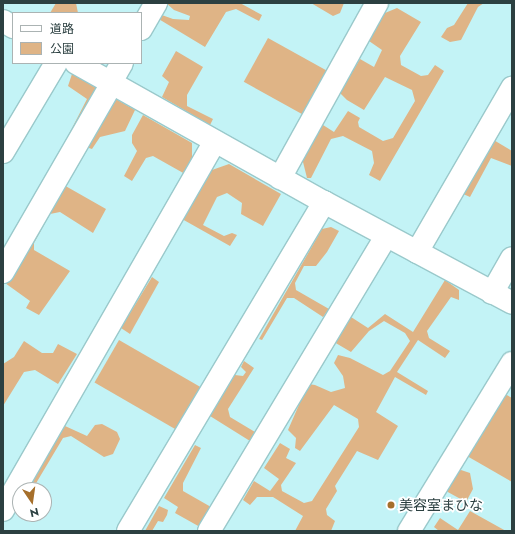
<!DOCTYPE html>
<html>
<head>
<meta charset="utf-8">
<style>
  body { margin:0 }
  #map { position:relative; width:515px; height:534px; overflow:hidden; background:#c3f3f6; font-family:Jost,"Noto Sans JP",sans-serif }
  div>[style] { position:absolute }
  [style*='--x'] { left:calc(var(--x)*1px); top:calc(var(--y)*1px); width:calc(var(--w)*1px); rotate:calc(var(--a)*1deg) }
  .green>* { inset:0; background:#dfb486; transform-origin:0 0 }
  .roads { filter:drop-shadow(1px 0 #9ac9cb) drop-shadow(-1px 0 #9ac9cb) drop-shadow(0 1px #9ac9cb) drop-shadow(0 -1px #9ac9cb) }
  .minor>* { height:22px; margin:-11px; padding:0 11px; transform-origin:11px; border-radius:11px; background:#fff }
  .dots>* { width:11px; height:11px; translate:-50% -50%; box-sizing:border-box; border:2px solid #fff; border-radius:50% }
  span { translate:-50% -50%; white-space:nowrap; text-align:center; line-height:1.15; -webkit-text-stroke:3.5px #fff; paint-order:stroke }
  .poi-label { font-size:14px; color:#2c4041 }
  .left { translate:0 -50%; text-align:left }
  .frame { position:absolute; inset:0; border:4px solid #2c4041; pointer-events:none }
  .legend { position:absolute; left:12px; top:12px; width:130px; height:52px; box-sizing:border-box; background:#fff; border:1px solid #abb3b3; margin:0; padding:5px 7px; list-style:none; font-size:12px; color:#2c4041 }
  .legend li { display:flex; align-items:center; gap:8px; height:20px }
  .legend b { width:20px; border:1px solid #abb3b3 }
  .north { position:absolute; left:12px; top:482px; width:40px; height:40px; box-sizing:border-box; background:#fff; border:1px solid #abb3b3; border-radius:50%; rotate:167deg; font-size:11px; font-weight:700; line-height:16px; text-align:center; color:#2c4041 }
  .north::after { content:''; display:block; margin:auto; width:14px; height:18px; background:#a66f2b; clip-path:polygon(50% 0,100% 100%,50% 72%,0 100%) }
</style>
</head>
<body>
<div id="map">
  <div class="green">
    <div style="clip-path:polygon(56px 3px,76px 3px,78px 13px,50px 13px)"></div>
    <div style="clip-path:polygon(166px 3px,240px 3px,262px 15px,259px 21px,236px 9px,226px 12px,205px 47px,157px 18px,159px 14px,173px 19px,189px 20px,190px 16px,174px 10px)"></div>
    <div style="clip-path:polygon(311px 3px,344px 3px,340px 13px,333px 16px)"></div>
    <div style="clip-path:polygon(468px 3px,484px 3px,478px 7px,461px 40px,450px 42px,441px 37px,447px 28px,454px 25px)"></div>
    <div style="clip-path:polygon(397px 8px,421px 22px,400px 56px,401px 65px,421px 76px,428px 75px,435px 65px,444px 71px,380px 181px,369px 175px,374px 163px,372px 151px,343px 136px,331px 139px,311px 178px,307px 178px,302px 158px,323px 125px,334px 132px,348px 111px,360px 118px,358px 122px,359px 127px,383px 141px,393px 138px,415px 101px,412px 90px,385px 77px,364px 110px,347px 100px,340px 93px,360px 59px,374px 67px,382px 50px,369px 41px,385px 13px)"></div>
    <div style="left:268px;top:38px;width:68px;height:50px;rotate:29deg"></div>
    <div style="clip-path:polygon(176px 51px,203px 67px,187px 95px,187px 106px,213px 119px,210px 125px,162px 97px,169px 82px,162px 76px)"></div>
    <div style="clip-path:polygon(72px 74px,100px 90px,72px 139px,68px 136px,87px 99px,68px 86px)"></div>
    <div style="clip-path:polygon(114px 98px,135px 110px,125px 131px,100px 137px,92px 149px,86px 147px)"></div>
    <div style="clip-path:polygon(143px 115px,192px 143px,192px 161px,185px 174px,153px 156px,146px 158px,132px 181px,124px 176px,137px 151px,132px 143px,132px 135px)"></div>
    <div style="clip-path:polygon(492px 139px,512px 151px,512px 166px,491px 158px,470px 197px,461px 193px)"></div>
    <div style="clip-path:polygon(229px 164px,281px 194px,263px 226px,241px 214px,242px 203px,227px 193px,217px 197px,203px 225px,224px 236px,232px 233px,237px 235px,230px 246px,182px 219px,212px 170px)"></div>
    <div style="clip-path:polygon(62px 184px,106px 209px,93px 233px,60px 212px,50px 214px,34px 243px,34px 250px,70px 271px,39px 315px,26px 308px,30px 301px,5px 283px)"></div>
    <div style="clip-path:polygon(331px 227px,339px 231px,327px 252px,316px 266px,304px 266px,295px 283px,296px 290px,329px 309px,323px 317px,294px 298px,287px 298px,262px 340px,259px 339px,322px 229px)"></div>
    <div style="clip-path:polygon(152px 277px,159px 282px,130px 334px,121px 328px)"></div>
    <div style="clip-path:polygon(445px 280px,459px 290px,459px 300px,451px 297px,427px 331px,429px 338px,450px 351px,445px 358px,418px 340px,397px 372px,428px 391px,426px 395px,395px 377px,376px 412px,398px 426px,378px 460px,357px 451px,335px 486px,337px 491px,326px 509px,327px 515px,335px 521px,331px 531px,295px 531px,303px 516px,273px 497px,257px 497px,250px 505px,243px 500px,254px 481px,270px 491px,279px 479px,264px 468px,280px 443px,290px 449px,286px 458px,296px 463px,281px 485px,282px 491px,304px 503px,312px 501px,359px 427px,358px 419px,334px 405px,300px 451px,295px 448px,296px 438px,288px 430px,308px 384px,315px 385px,331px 392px,345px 388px,343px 376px,334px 363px,338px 355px,350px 358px,383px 375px,390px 371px,410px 341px,405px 333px,384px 321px,369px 331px,351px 352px,334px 342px,351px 317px,368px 328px,385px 314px,413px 332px)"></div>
    <div style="left:119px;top:340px;width:95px;height:49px;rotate:30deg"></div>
    <div style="clip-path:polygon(24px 341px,42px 353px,53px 353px,58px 344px,77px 354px,58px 384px,35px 370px,24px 372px,3px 406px,3px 364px,14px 357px)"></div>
    <div style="clip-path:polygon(244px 361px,254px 368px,228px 409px,230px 417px,255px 432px,250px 441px,210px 416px,235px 375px,243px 376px,246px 372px,241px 367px)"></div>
    <div style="clip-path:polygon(505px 394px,512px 398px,512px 482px,467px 456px)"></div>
    <div style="clip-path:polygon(102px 424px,117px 432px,120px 439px,113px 454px,104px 457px,71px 436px,63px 438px,35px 485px,31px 482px,65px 426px,87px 436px,95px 425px)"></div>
    <div style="clip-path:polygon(195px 445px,201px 448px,183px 483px,183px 491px,211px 507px,200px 527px,175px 513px,178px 507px,164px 498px)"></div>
    <div style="clip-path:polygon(458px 469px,470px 473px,473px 489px,466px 502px,446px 491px)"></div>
    <div style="clip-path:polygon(159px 506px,168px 510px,167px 515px,163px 522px,158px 521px,152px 531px,145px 531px)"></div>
    <div style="clip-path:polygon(470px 511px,506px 531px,439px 531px,434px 527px,440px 518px,458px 530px)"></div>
  </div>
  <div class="roads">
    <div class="minor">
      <div style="--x:3;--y:21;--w:12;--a:31"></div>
      <div style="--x:141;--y:29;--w:30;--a:-60"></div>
      <div style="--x:76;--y:63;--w:284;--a:29.3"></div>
      <div style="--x:324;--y:202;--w:213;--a:28.2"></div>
      <div style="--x:111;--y:82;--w:22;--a:-60"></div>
      <div style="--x:3;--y:152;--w:104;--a:-59.2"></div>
      <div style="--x:280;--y:178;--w:200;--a:-61"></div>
      <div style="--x:417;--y:252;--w:190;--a:-59.9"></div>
      <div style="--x:3;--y:272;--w:218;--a:-60"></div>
      <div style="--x:492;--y:293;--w:40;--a:-60.3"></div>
      <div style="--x:3;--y:510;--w:425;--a:-60.1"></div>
      <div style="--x:128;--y:531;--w:383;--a:-59.2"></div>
      <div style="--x:209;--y:531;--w:344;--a:-59"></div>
      <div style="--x:409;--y:531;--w:197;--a:-58.5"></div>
    </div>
  </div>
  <div class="dots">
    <div style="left:391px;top:505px;background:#a66f2b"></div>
  </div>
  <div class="poi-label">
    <span class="left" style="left:399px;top:505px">美容室まひな</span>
  </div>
  <div class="frame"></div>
  <ul class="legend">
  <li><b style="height:5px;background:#fff"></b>道路</li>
  <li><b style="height:11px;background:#dfb486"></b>公園</li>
  </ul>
  <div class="north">N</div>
</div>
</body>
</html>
